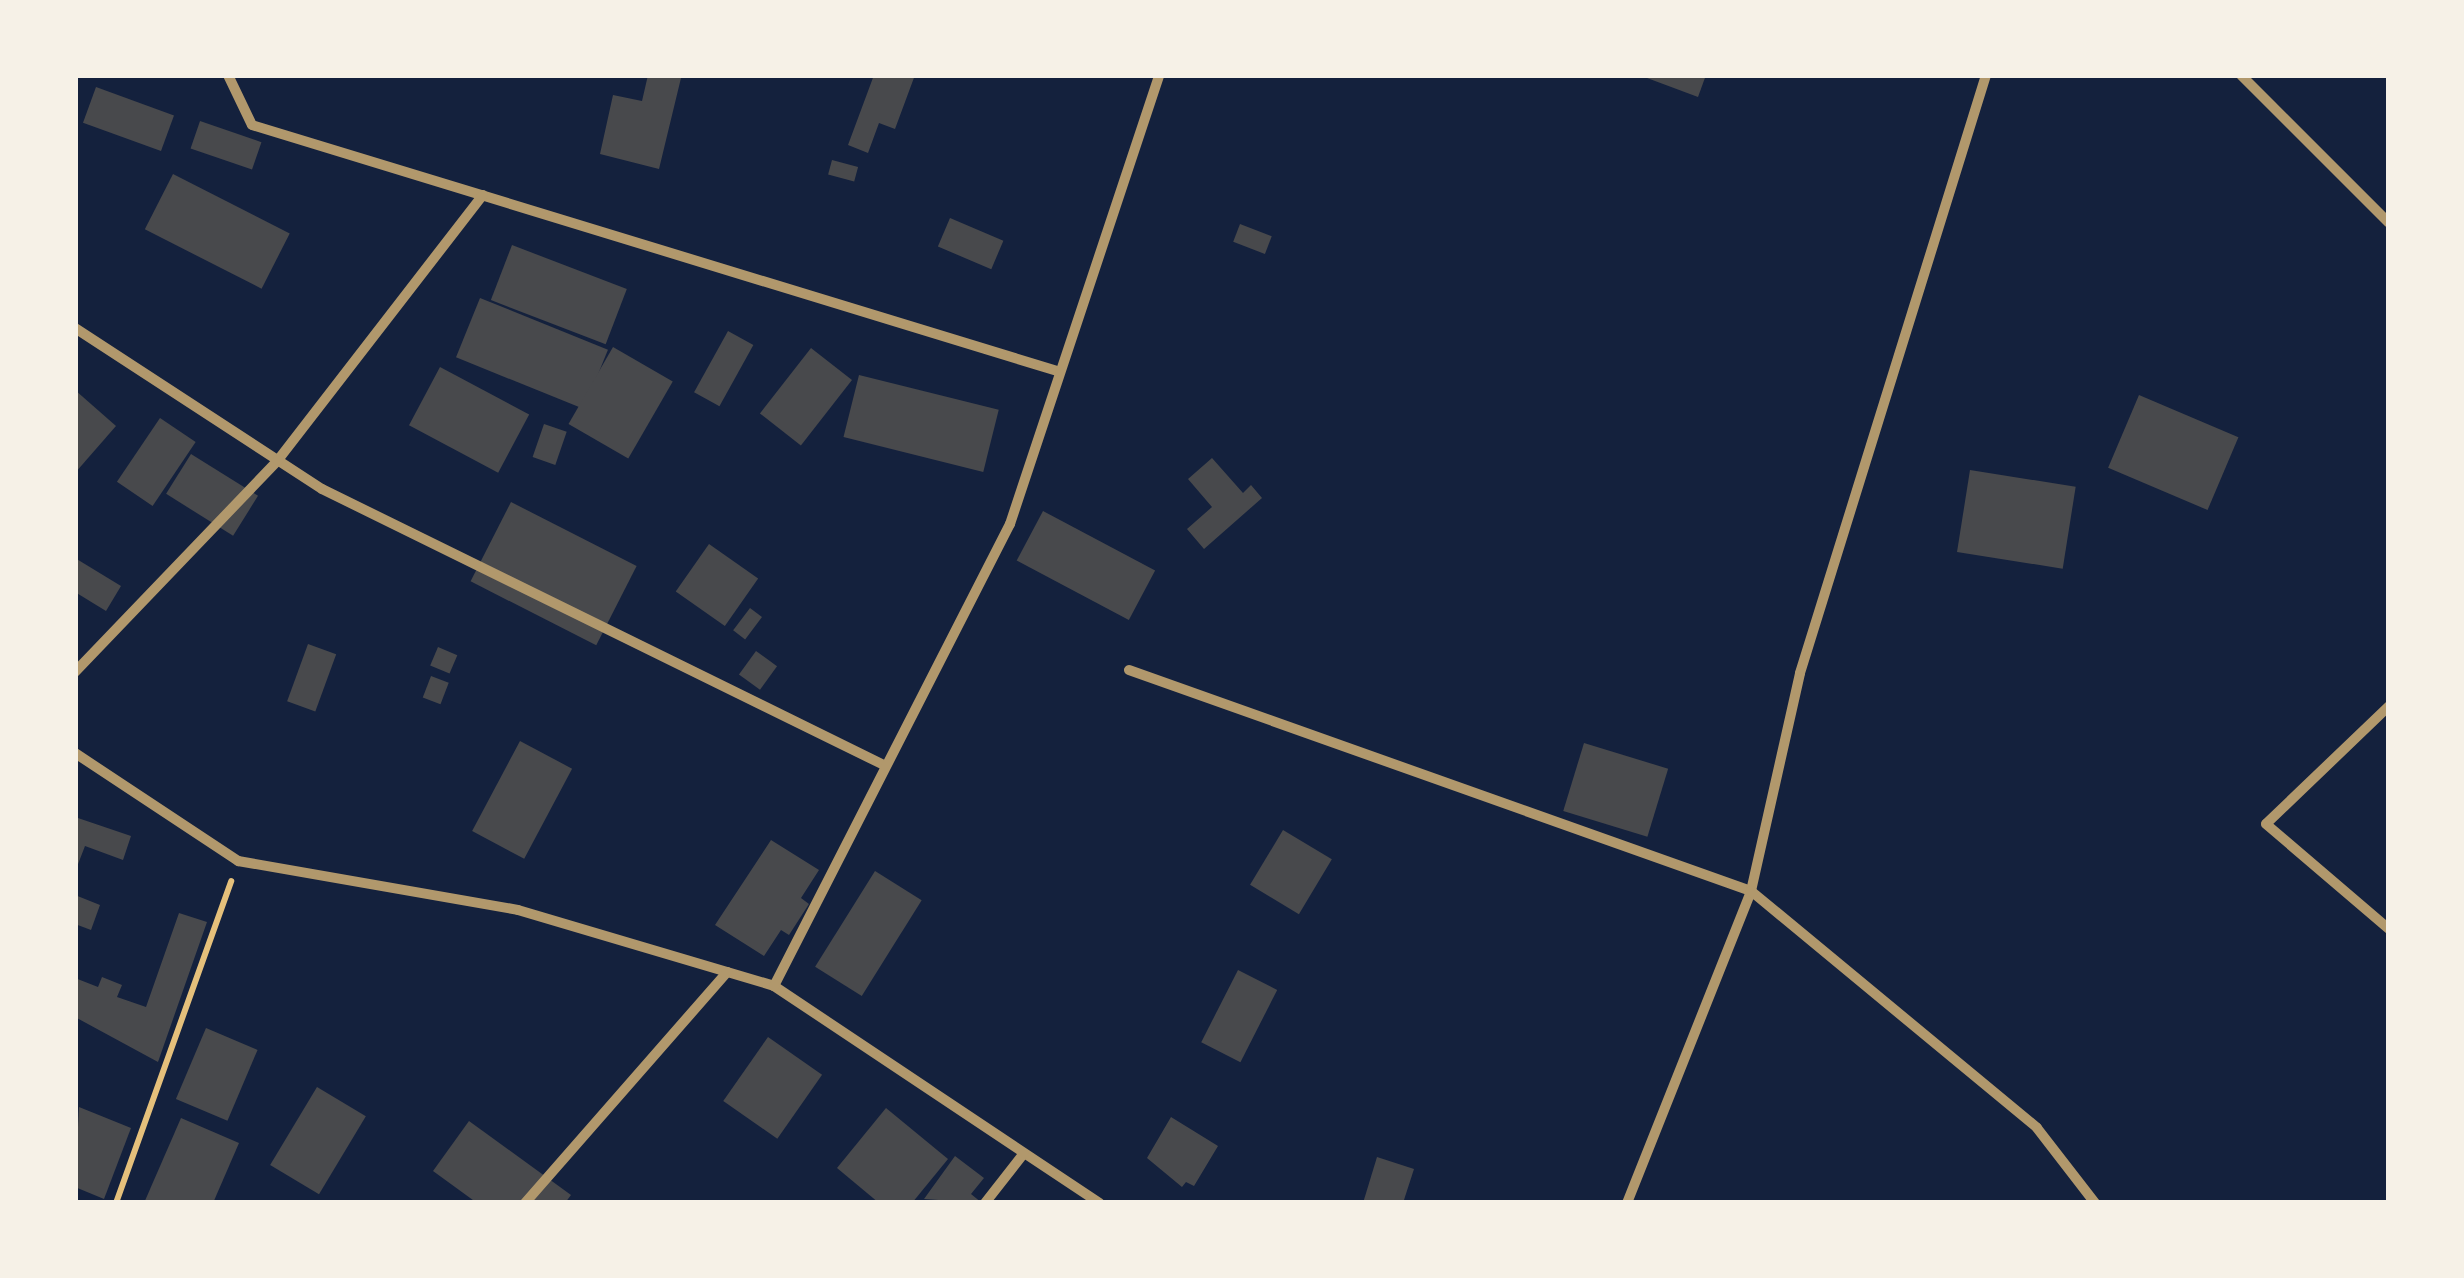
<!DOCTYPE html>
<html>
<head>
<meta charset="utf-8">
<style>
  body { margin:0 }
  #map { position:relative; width:2464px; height:1278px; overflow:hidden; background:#14213d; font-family:"PT Sans",sans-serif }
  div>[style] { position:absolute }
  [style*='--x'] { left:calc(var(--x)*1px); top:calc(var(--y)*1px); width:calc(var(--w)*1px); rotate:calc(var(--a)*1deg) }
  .building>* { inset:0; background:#48494c; transform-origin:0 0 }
  .path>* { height:6px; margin:-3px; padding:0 3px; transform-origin:3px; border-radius:3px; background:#e5c07b }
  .minor>* { height:10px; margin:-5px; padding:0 5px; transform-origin:5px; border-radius:5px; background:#b1986c }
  span { translate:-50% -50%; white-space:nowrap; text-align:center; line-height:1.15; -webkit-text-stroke:10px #f6f1e7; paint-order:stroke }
  .frame { position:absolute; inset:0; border:78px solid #f6f1e7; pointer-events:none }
</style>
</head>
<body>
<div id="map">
  <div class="building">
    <div style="clip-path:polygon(648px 75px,681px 78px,659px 169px,600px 154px,613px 95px,642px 101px)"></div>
    <div style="clip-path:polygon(874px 75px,915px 75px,895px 129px,879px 123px,868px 153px,848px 145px)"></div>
    <div style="clip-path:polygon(1639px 75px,1706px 75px,1698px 97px)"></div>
    <div style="left:96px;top:87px;width:83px;height:38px;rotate:20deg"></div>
    <div style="left:200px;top:121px;width:65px;height:29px;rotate:19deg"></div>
    <div style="left:832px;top:160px;width:27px;height:15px;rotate:15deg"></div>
    <div style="left:173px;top:174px;width:131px;height:62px;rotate:27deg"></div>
    <div style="left:950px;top:218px;width:58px;height:31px;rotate:23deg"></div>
    <div style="left:1240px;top:224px;width:34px;height:19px;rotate:21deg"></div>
    <div style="left:512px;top:245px;width:123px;height:59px;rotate:21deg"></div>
    <div style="left:480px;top:298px;width:138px;height:64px;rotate:22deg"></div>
    <div style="left:728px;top:331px;width:29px;height:70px;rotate:29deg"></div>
    <div style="left:613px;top:347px;width:69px;height:89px;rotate:30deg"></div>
    <div style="left:811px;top:348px;width:52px;height:83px;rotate:38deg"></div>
    <div style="left:440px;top:367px;width:101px;height:66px;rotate:28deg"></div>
    <div style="left:859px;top:375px;width:144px;height:64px;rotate:14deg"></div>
    <div style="clip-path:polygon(75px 390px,116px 426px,75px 473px)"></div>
    <div style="left:2139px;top:395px;width:108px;height:79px;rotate:23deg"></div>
    <div style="left:160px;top:418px;width:43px;height:77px;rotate:34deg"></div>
    <div style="left:544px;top:424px;width:24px;height:35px;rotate:19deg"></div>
    <div style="left:191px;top:454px;width:79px;height:47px;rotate:32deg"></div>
    <div style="clip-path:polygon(1212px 458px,1243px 493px,1251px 485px,1262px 498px,1204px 549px,1187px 529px,1212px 507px,1188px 479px)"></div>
    <div style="left:1970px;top:470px;width:107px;height:83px;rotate:9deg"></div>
    <div style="left:511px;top:502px;width:141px;height:89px;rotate:27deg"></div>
    <div style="left:1043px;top:511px;width:127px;height:56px;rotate:28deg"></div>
    <div style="left:709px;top:544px;width:60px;height:58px;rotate:35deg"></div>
    <div style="clip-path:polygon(75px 558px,121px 586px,106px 611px,75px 592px)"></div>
    <div style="left:750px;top:608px;width:15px;height:28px;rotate:37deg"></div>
    <div style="left:308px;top:644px;width:30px;height:61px;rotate:20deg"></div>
    <div style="left:438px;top:647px;width:21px;height:20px;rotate:23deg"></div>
    <div style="left:756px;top:651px;width:26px;height:29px;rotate:36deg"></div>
    <div style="left:431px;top:676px;width:19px;height:23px;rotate:21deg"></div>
    <div style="left:520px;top:741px;width:59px;height:102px;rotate:28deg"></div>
    <div style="left:1584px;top:743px;width:88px;height:71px;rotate:17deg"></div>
    <div style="clip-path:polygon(75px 817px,131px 836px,123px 860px,85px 846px,75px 872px)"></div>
    <div style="left:1283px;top:830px;width:57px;height:64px;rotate:31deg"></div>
    <div style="clip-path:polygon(771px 840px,819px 870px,801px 898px,809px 904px,789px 935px,781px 930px,764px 956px,715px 925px)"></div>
    <div style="left:875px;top:871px;width:55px;height:113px;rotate:32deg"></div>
    <div style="clip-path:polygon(75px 895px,100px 905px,91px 930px,75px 924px)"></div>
    <div style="clip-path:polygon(179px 913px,207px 922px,158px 1062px,75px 1017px,75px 978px,98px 987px,102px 977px,122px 985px,117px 997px,146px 1007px)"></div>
    <div style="left:1238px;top:970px;width:44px;height:81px;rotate:27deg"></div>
    <div style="left:206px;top:1028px;width:56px;height:77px;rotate:23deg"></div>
    <div style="left:768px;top:1037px;width:66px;height:78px;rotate:35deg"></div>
    <div style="left:317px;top:1087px;width:57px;height:91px;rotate:31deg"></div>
    <div style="clip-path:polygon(79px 1107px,131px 1128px,104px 1199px,75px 1187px)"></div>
    <div style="clip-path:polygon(886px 1108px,948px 1159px,912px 1203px,879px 1203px,837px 1168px)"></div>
    <div style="clip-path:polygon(1171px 1117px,1218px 1146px,1194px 1186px,1186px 1182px,1182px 1187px,1147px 1158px)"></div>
    <div style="clip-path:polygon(181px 1118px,239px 1143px,213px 1203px,144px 1203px)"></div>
    <div style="clip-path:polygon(469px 1121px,571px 1195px,565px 1203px,477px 1203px,433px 1171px)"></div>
    <div style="clip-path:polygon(955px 1156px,984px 1178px,971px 1194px,982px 1203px,924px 1199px)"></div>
    <div style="clip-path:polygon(1377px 1157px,1414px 1169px,1403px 1203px,1363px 1203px)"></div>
  </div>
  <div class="path">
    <div style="--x:116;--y:1203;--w:342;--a:-70.3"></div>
  </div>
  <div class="minor">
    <div style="--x:228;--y:75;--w:55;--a:64.4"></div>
    <div style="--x:252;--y:125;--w:842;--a:16.99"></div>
    <div style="--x:2241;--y:75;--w:209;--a:45"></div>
    <div style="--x:75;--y:328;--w:295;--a:33.1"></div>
    <div style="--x:322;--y:489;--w:628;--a:26.16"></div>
    <div style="--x:1129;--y:670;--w:660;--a:19.56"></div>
    <div style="--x:1751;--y:891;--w:223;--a:-77.3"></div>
    <div style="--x:1800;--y:673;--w:626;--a:-72.72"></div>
    <div style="--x:75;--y:672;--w:294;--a:-46.2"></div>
    <div style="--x:278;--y:460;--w:335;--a:-52.3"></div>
    <div style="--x:2389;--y:706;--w:170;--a:136.2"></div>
    <div style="--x:2266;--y:824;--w:162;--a:40.5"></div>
    <div style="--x:75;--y:753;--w:196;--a:33.5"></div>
    <div style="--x:238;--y:861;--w:284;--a:9.9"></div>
    <div style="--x:518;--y:910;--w:267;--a:16.5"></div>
    <div style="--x:774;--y:986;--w:391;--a:33.7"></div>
    <div style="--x:774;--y:986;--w:519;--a:-62.94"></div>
    <div style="--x:1010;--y:524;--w:473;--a:-71.6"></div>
    <div style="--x:525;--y:1203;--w:307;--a:-48.8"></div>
    <div style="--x:985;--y:1203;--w:63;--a:-52"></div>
    <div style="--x:1627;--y:1203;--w:336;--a:-68.3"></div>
    <div style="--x:1751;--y:891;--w:371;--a:39.6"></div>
    <div style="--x:2037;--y:1128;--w:95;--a:52.3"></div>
  </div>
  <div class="frame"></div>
</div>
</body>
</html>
